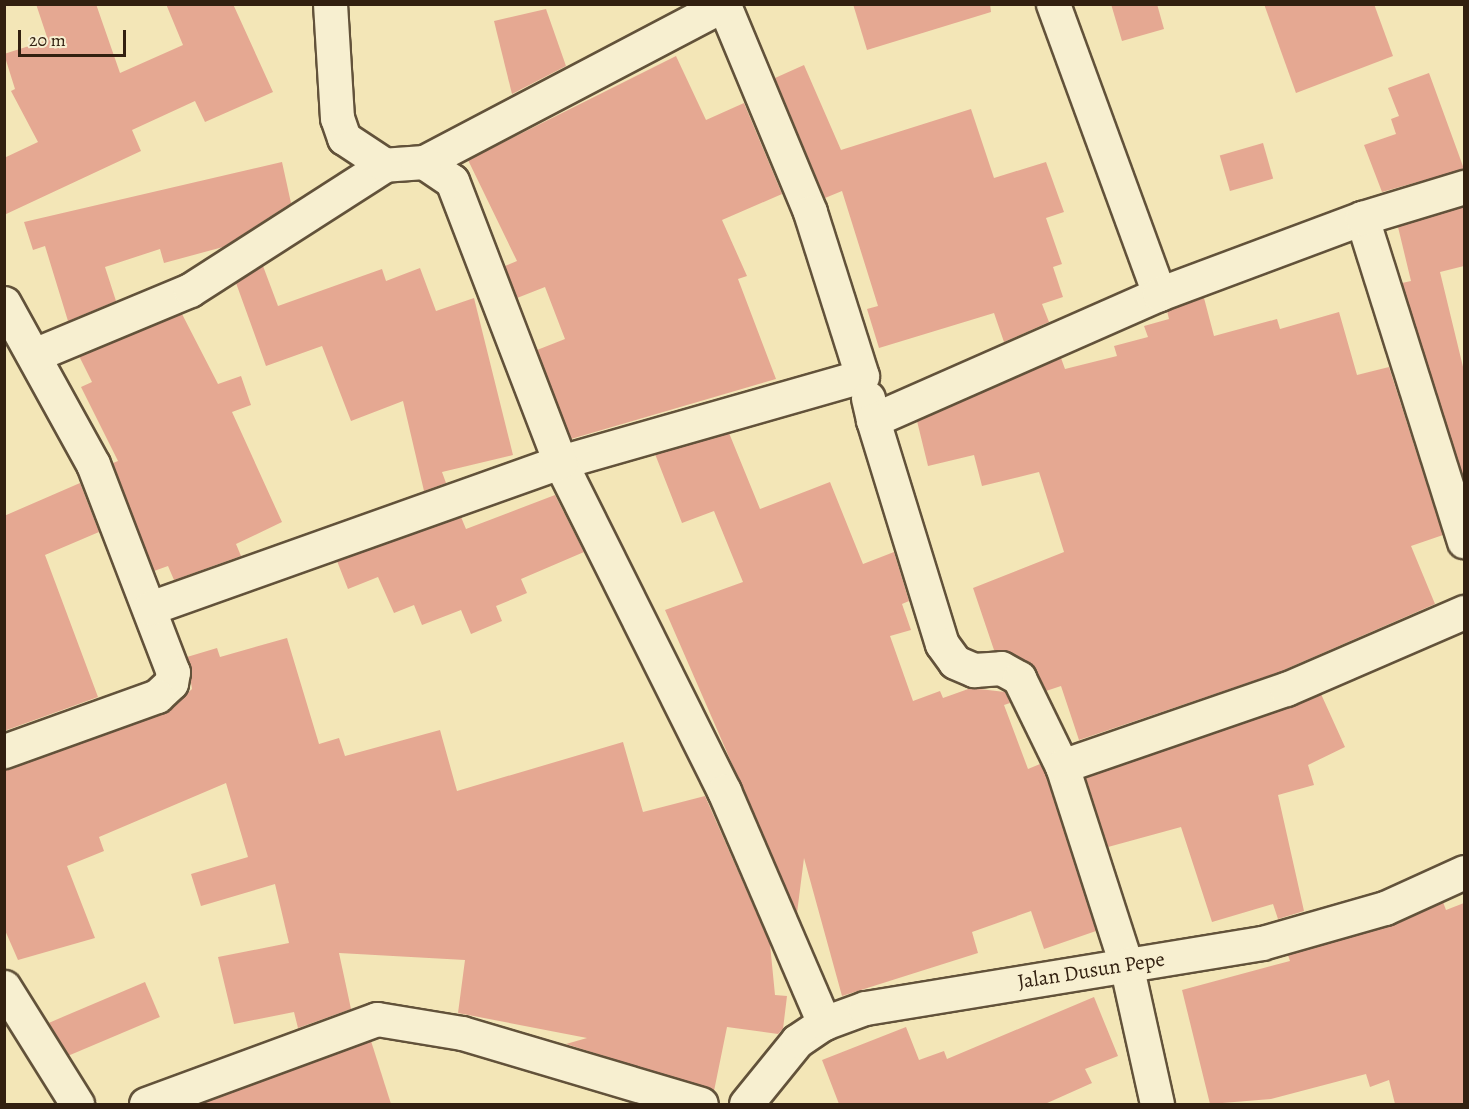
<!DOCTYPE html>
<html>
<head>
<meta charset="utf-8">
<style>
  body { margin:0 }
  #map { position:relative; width:1469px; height:1109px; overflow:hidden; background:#f3e6b7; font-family:Alegreya,serif }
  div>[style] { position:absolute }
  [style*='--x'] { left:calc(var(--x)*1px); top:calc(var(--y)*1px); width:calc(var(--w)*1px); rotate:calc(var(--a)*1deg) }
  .building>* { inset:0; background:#e5a892; transform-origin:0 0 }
  .roads { filter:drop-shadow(2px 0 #62523a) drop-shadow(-2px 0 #62523a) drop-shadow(0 2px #62523a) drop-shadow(0 -2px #62523a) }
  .minor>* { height:33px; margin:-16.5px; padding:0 16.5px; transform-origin:16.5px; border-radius:16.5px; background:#f7efd0 }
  span { translate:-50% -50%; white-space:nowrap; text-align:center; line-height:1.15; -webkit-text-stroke:4.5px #f7efd0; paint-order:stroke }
  .street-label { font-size:21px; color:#322010 }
  .frame { position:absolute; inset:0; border:6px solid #322010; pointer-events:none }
  .scale { position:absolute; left:18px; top:30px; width:108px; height:27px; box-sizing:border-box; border:3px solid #322010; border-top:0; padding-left:8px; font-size:18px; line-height:21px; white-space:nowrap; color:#322010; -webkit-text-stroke:4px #f7efd0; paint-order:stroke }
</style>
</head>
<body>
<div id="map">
  <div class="building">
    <div style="clip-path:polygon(36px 4px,96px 4px,120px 73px,183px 45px,166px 4px,233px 4px,273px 92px,205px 122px,195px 101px,132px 130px,141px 151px,4px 215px,4px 158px,38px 142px,11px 91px,15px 89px,4px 54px,48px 40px)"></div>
    <div style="clip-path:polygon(853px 4px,990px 4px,991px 12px,867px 50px)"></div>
    <div style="clip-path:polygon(1111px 4px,1157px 4px,1164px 29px,1122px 41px)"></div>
    <div style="clip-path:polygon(1264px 4px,1374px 4px,1393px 56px,1296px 93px)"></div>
    <div style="clip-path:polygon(546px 9px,566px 66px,512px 94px,494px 21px)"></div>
    <div style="clip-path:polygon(676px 56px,706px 120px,744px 103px,782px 194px,722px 220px,747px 276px,738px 279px,776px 379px,571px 439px,537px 350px,565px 339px,545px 287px,517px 298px,505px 266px,517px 261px,468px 160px)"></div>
    <div style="clip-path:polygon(804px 65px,841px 150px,971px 109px,994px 178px,1046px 162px,1064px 212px,1046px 218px,1062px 264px,1053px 267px,1063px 297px,1042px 304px,1049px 322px,1004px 342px,994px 313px,879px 348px,867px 309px,878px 306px,842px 191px,825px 198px,775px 78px)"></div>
    <div style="clip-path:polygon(1429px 73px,1464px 169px,1382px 192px,1364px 145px,1396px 134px,1391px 119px,1399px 116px,1388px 88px)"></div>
    <div style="left:1263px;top:143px;width:37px;height:45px;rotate:74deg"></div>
    <div style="clip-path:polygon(282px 162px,291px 203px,223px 247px,164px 263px,160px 249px,105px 267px,116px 301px,68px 321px,45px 246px,33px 250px,24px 222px)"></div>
    <div style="clip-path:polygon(1464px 206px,1464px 266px,1440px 272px,1464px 371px,1464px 480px,1402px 283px,1411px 281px,1398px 227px)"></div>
    <div style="clip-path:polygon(263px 266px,278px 306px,382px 269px,386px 281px,420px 268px,436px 311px,474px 298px,513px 455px,442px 472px,446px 483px,424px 491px,403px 401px,351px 421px,322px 346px,266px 366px,236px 283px)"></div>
    <div style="clip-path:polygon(1204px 298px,1214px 336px,1277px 319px,1280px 329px,1339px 312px,1357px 375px,1389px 367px,1443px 535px,1411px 546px,1435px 604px,1279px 672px,1079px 740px,1061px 686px,1046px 691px,1029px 662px,994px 650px,973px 588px,1064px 552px,1039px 472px,982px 486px,974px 455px,928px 466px,917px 421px,1061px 358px,1065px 369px,1117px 356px,1114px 346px,1148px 337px,1144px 326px,1169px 319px,1167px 311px)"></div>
    <div style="clip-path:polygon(182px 314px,218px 384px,241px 376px,251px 405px,232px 412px,282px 522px,236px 544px,241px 556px,174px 580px,168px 566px,154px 571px,113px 463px,118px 461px,81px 387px,92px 382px,79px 356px)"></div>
    <div style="clip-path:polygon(729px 433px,760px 509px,830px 482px,863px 564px,894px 552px,909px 601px,902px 604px,911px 630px,890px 636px,913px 701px,940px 691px,943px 698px,971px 688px,1005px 692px,1010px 703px,1004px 705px,1028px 769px,1040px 764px,1045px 773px,1096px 931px,1044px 949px,1031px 911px,972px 932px,978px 953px,842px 996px,804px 858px,797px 913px,665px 610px,743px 582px,714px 511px,682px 523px,655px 454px)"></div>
    <div style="clip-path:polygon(80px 483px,99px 532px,45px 555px,98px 697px,4px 731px,4px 516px)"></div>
    <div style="clip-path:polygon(555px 495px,584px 552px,521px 579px,527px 593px,496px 606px,502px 621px,471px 634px,461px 610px,422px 625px,414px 605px,394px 613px,378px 577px,348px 589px,337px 561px,461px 517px,466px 529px)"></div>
    <div style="clip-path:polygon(287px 638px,319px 744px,339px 738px,345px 756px,440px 730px,457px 791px,623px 742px,643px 812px,705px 796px,770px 944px,775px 995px,787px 996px,783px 1029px,778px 1034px,727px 1027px,714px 1091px,566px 1044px,587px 1038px,458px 1013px,465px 960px,339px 953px,351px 1009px,298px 1028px,294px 1012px,234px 1024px,218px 957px,289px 943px,275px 884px,201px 906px,191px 874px,248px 857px,226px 783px,99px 837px,104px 851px,67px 866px,95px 938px,18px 960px,4px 928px,4px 769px,169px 710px,192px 689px,187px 657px,217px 648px,220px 657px)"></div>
    <div style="clip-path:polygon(1321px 694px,1345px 747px,1308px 765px,1314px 785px,1278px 795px,1304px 911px,1278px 919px,1273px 904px,1212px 922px,1181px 827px,1108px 847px,1086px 778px)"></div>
    <div style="clip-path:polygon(1443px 902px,1446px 910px,1464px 903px,1464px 1104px,1395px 1104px,1389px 1080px,1370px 1087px,1366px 1074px,1271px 1099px,1210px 1104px,1182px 990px,1290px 961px,1288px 955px,1390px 926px)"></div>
    <div style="left:145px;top:982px;width:38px;height:104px;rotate:67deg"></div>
    <div style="clip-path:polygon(1094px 997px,1118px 1056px,1085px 1069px,1092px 1083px,1045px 1104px,839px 1104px,822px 1060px,906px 1027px,919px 1060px,944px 1051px,947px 1059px)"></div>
    <div style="clip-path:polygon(371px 1041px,391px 1104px,199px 1104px)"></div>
  </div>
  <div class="roads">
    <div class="minor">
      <div style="--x:1053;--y:4;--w:309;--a:69.9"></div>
      <div style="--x:724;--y:5;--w:224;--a:67.4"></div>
      <div style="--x:810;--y:212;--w:172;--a:72.4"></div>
      <div style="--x:862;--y:376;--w:314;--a:164.1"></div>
      <div style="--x:560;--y:462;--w:368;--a:63.5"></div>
      <div style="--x:724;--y:791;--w:253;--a:66.7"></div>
      <div style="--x:424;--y:162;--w:340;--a:-27.7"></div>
      <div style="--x:1362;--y:218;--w:339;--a:72.5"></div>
      <div style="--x:4;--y:303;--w:184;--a:61.1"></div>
      <div style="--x:93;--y:464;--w:223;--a:69"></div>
      <div style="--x:173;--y:672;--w:11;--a:100"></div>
      <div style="--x:171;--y:683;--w:19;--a:137"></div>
      <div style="--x:157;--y:696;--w:163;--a:160.2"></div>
      <div style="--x:34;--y:355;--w:169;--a:-22.6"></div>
      <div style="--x:190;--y:290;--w:232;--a:-32.7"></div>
      <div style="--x:868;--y:398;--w:23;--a:77"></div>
      <div style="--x:873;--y:420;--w:313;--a:-23.8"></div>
      <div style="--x:1159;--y:294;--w:217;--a:-20.5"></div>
      <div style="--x:1362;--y:218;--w:107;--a:-16.9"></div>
      <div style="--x:873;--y:420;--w:234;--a:72.9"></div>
      <div style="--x:942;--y:644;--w:22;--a:54"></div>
      <div style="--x:955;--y:662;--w:21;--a:23"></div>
      <div style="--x:974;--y:670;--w:27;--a:-4"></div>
      <div style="--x:1001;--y:668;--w:21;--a:29"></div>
      <div style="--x:1019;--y:678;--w:98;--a:64"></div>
      <div style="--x:1062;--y:766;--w:208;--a:72.1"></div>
      <div style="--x:1126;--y:964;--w:143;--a:77.5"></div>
      <div style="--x:150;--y:608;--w:435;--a:-19.6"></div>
      <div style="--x:560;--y:462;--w:301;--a:-111"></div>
      <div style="--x:452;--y:181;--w:34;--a:-146"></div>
      <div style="--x:424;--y:162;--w:39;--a:176"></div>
      <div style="--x:385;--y:165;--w:49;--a:-146.6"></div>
      <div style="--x:344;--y:138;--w:21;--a:-109"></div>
      <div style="--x:337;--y:118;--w:114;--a:-93.5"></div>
      <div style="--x:1062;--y:766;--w:237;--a:-19"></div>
      <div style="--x:1286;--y:689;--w:194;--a:-23.4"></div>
      <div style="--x:4;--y:987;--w:138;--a:58"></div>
      <div style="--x:146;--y:1104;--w:246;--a:-20.2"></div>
      <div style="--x:377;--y:1019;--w:86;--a:9.4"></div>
      <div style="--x:462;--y:1033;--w:249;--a:16.5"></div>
      <div style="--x:746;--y:1104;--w:81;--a:-51"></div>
      <div style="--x:797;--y:1041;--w:32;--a:-34"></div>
      <div style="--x:824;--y:1023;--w:44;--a:-20.1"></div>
      <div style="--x:865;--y:1008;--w:402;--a:-9.3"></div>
      <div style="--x:1262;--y:943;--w:128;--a:-15.9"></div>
      <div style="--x:1385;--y:908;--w:87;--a:-24.5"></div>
    </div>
  </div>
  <div class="street-label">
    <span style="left:1091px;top:970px;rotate:-9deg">Jalan Dusun Pepe</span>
  </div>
  <div class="frame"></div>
  <div class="scale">20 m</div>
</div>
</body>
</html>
